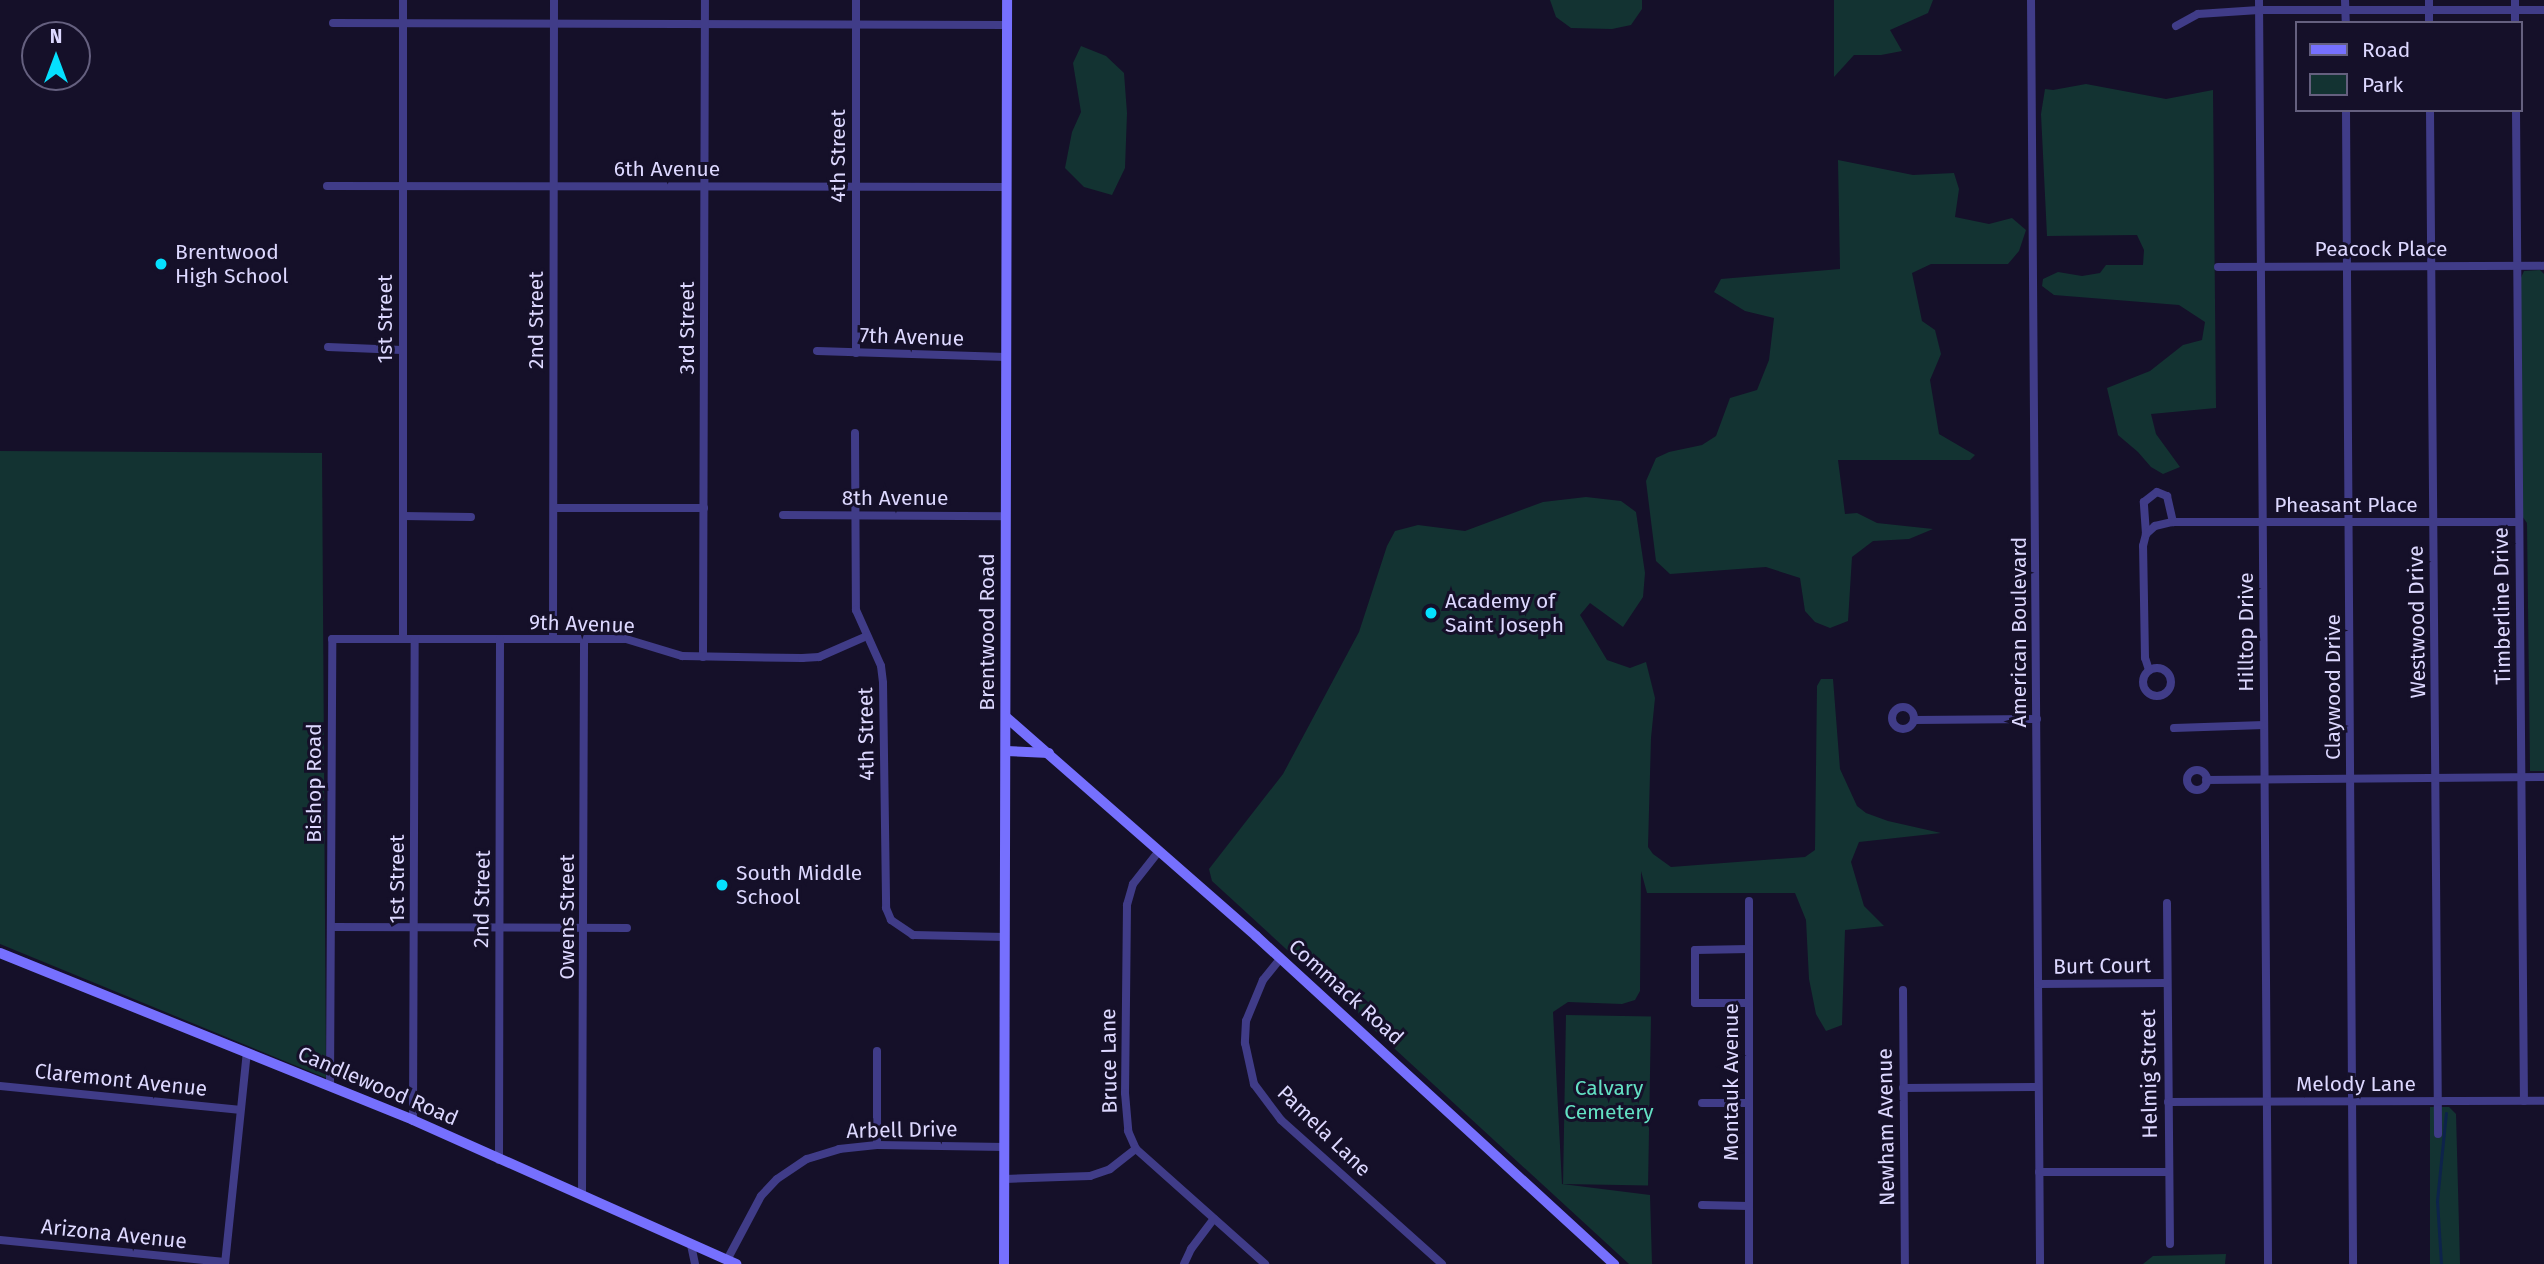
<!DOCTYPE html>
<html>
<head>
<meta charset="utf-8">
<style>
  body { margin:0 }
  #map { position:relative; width:2544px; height:1264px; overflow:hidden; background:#151029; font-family:"Fira Sans",sans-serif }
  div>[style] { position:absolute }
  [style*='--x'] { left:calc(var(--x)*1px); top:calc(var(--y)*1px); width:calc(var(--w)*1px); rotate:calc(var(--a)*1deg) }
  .green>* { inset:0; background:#133332; transform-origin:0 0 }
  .stream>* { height:2.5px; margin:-1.25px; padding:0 1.25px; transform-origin:1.25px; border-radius:1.25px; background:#0d234b }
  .street>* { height:8px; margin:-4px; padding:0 4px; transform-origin:4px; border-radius:4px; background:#403c88 }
  .street>.ring { margin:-4px; padding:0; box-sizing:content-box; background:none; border:8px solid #403c88; border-radius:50% }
  .secondary>* { height:10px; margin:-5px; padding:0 5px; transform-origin:5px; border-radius:5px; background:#7670fe }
  .dots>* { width:19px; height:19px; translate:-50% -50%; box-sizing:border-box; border:4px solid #151029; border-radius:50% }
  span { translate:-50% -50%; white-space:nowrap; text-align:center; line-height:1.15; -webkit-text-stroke:6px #151029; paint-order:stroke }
  .street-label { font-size:21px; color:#ddd8ff }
  .poi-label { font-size:21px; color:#ddd8ff }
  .left { translate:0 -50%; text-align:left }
  .park-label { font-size:21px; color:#63e0c3 }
  .legend { position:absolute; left:2295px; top:21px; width:228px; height:91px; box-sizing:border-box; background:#151029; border:2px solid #65607f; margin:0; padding:9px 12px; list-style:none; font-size:21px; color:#ddd8ff }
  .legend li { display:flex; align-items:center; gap:14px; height:35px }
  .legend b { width:35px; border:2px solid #65607f }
  .north { position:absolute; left:21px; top:21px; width:70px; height:70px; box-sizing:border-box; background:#151029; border:2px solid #65607f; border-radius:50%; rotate:0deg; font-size:19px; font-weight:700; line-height:28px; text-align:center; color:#ddd8ff }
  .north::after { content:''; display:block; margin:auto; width:24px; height:32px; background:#05e0fe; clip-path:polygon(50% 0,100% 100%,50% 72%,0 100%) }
</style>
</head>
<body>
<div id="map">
  <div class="green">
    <div style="clip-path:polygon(1550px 0,1642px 0,1642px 9px,1631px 25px,1612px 29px,1571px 28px,1556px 17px)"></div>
    <div style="clip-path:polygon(1834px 0,1933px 0,1928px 13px,1890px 30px,1902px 51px,1881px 55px,1854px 55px,1834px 77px)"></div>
    <div style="clip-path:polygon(1081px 46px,1106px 56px,1124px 73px,1127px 113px,1125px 168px,1112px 195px,1084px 187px,1065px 168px,1072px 132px,1081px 112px,1073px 63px)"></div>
    <div style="clip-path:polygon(2086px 84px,2166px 99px,2213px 90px,2216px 408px,2151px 414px,2156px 434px,2180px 467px,2163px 474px,2151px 467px,2138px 452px,2118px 435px,2107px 388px,2150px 371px,2183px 345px,2202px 340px,2205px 322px,2179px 305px,2054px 295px,2042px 286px,2043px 279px,2058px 272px,2082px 276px,2100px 273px,2106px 265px,2143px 265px,2144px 250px,2137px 235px,2047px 236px,2041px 114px,2045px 89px,2053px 90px)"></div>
    <div style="clip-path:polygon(1838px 160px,1913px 175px,1954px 173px,1959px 189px,1955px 217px,1989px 224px,2012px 218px,2026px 230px,2019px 251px,2008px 264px,1931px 264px,1912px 273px,1922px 321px,1935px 330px,1941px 354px,1930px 380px,1939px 434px,1975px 455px,1970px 460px,1838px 460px,1845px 514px,1857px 513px,1877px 523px,1933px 529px,1909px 539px,1873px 541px,1852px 557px,1848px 621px,1830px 628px,1815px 622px,1805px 611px,1800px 578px,1766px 567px,1670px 574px,1656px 561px,1646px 481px,1656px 458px,1669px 452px,1702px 445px,1716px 436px,1730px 398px,1757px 390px,1769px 360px,1774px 318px,1745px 311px,1714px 292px,1721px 279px,1840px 269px)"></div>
    <div style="clip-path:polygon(2540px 270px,2544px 274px,2544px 771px,2530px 771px,2527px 523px,2522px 516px,2519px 282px,2524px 271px)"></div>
    <div style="clip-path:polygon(0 451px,322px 453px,326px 1078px,0 944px)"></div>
    <div style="clip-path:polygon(1586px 497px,1621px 501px,1636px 512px,1645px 573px,1643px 597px,1623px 627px,1590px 603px,1580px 615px,1607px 660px,1630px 668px,1646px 662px,1655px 698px,1651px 738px,1648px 847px,1653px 854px,1671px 867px,1805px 857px,1815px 850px,1817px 686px,1821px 679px,1833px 679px,1840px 769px,1857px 806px,1866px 813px,1888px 821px,1941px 833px,1859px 842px,1851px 862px,1864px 906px,1884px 926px,1845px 930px,1842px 1025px,1826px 1031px,1816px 1014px,1809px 979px,1806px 920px,1795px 893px,1647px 893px,1641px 871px,1640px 991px,1635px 1000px,1622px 1004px,1568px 1002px,1553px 1012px,1562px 1184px,1650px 1195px,1652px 1264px,1629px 1264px,1212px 881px,1209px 869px,1283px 774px,1359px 632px,1387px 546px,1395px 531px,1418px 525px,1465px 531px,1543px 502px)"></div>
    <div style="left:1566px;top:1015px;width:85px;height:169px;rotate:1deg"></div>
    <div style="clip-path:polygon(2430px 1107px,2449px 1107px,2456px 1114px,2460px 1264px,2430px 1264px)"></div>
    <div style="clip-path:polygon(2226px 1254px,2225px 1264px,2143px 1264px,2153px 1256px)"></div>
  </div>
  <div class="stream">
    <div style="--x:2441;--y:1264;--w:63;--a:-93.6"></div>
    <div style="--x:2437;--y:1201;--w:88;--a:-84.2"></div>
  </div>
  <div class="street">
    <div style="--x:2031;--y:0;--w:1264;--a:89.59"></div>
    <div style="--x:2259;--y:0;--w:1264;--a:89.59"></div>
    <div style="--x:2345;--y:0;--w:23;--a:88"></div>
    <div style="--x:2429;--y:0;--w:23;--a:90"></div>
    <div style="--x:2515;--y:0;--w:23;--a:90"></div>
    <div style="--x:333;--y:23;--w:674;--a:0.17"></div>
    <div style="--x:2176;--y:26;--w:25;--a:-29"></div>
    <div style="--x:2198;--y:14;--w:61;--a:-3.8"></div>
    <div style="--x:2259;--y:10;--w:285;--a:0"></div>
    <div style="--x:2346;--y:110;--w:1154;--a:89.65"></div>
    <div style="--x:2430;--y:110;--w:1024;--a:89.55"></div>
    <div style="--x:2516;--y:110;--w:991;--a:89.54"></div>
    <div style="--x:327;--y:186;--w:679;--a:0.08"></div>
    <div style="--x:2218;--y:267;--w:326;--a:-0.2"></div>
    <div style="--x:328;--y:347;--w:74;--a:2.3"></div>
    <div style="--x:817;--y:351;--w:189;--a:1.8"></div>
    <div style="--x:856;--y:353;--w:353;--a:-90"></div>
    <div style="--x:855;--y:433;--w:177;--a:89.7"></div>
    <div style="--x:856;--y:610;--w:61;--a:65.9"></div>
    <div style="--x:881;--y:666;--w:17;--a:83"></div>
    <div style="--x:883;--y:683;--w:225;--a:89.2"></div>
    <div style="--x:886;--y:908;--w:13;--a:67"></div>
    <div style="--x:891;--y:920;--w:27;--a:34"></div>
    <div style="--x:913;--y:935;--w:92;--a:1.2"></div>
    <div style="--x:554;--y:508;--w:150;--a:0"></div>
    <div style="--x:783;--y:515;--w:223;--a:0.3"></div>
    <div style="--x:403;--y:516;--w:68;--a:0.8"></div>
    <div style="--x:2146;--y:534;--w:32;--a:-94"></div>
    <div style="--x:2144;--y:502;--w:16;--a:-38"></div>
    <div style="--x:2157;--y:492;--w:11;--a:22"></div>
    <div style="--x:2167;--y:496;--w:27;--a:77"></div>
    <div style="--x:403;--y:639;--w:639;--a:-90"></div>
    <div style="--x:553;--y:639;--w:639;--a:-89.91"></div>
    <div style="--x:703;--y:657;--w:657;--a:-89.83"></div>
    <div class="ring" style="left:2143px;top:668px;width:20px;height:20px"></div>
    <div style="--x:2149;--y:670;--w:13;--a:-108"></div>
    <div style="--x:2145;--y:658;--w:112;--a:-91"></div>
    <div style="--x:2143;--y:546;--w:12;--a:-76"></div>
    <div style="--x:2146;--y:534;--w:12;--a:-42"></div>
    <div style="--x:2155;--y:526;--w:18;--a:-13"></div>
    <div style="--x:2173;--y:522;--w:346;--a:0"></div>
    <div class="ring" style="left:1892px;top:707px;width:14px;height:14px"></div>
    <div style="--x:1914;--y:720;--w:123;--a:-0.5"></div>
    <div style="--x:2174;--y:728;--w:90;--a:-1.9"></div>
    <div class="ring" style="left:2187px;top:770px;width:12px;height:12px"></div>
    <div style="--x:2206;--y:780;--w:338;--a:-0.5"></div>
    <div style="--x:1159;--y:851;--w:42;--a:128.2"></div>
    <div style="--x:1133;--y:884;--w:22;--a:106"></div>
    <div style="--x:1127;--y:905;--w:188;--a:90.6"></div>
    <div style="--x:1125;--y:1093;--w:38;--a:85"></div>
    <div style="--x:1128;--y:1131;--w:20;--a:66"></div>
    <div style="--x:1136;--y:1149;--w:173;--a:41.7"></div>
    <div style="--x:1749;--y:901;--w:363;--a:90"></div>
    <div style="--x:2167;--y:903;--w:341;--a:89.5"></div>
    <div style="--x:331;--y:927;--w:296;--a:0.2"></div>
    <div style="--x:1749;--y:949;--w:54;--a:178.9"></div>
    <div style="--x:1695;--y:950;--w:53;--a:90"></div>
    <div style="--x:1695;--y:1003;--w:54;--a:0"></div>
    <div style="--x:1280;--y:959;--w:27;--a:129"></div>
    <div style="--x:1263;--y:980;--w:44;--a:112.5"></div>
    <div style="--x:1246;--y:1021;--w:22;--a:93"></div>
    <div style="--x:1245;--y:1043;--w:42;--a:77.6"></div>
    <div style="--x:1254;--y:1084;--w:45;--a:53.1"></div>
    <div style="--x:1281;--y:1120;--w:216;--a:41.8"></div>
    <div style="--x:2039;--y:984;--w:127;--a:-0.5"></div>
    <div style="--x:1903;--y:990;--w:274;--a:89.6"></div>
    <div style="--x:0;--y:1086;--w:240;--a:5.7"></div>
    <div style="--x:330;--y:1086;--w:447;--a:-89.7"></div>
    <div style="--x:332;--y:639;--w:294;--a:0"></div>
    <div style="--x:626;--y:639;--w:59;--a:16.9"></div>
    <div style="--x:682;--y:656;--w:120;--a:1"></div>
    <div style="--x:802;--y:658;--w:17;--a:-3"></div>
    <div style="--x:819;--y:657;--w:52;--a:-23.6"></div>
    <div style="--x:1903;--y:1088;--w:135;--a:-0.4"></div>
    <div style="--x:2168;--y:1102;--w:376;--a:-0.2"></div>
    <div style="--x:1702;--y:1103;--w:46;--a:0"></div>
    <div style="--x:413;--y:1120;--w:481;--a:-89.8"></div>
    <div style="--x:877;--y:1145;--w:94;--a:-90"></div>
    <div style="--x:499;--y:1160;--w:521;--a:-89.89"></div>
    <div style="--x:2039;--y:1172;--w:129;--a:0"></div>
    <div style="--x:1005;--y:1179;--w:85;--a:-2"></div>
    <div style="--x:1090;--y:1176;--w:21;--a:-19"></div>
    <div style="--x:1110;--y:1169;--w:33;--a:-38"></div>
    <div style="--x:582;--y:1195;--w:556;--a:-89.79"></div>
    <div style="--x:1702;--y:1205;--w:47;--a:1.2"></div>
    <div style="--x:0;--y:1240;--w:226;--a:5.6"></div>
    <div style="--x:691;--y:1245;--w:19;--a:78"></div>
    <div style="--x:727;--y:1260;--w:72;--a:-62"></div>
    <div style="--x:761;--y:1196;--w:23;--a:-47"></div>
    <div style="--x:777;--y:1179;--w:36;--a:-34"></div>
    <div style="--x:807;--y:1159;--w:34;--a:-17"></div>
    <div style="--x:839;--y:1149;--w:38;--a:-6"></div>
    <div style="--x:877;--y:1145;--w:128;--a:0.9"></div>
    <div style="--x:225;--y:1264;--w:213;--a:-84.1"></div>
    <div style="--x:1184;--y:1264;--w:17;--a:-65"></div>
    <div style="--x:1191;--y:1249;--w:38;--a:-53"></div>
  </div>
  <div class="secondary">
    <div style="--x:1006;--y:717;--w:332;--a:41.2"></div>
    <div style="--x:1256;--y:936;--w:486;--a:42.5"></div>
    <div style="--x:1006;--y:751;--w:43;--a:2.7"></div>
    <div style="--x:0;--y:953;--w:445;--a:22"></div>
    <div style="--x:413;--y:1120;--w:354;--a:24"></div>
    <div style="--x:1004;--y:1264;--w:1264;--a:-89.86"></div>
  </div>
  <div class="dots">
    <div style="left:161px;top:264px;background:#05e0fe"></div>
    <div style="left:1431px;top:613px;background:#05e0fe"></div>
    <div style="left:722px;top:885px;background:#05e0fe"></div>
  </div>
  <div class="street-label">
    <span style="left:838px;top:156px;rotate:-90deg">4th Street</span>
    <span style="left:667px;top:169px">6th Avenue</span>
    <span style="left:2381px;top:249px">Peacock Place</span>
    <span style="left:385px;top:319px;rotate:-90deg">1st Street</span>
    <span style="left:536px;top:320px;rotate:-90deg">2nd Street</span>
    <span style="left:687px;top:328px;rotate:-90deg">3rd Street</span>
    <span style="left:912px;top:337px;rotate:2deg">7th Avenue</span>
    <span style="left:895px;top:498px">8th Avenue</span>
    <span style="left:2346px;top:505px">Pheasant Place</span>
    <span style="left:2502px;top:606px;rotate:-91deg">Timberline Drive</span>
    <span style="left:2417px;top:622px;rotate:-91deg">Westwood Drive</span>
    <span style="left:582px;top:624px;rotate:2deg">9th Avenue</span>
    <span style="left:987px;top:632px;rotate:-90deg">Brentwood Road</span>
    <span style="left:2019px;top:632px;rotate:-90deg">American Boulevard</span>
    <span style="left:2246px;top:632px;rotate:-90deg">Hilltop Drive</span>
    <span style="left:2333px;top:687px;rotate:-90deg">Claywood Drive</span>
    <span style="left:866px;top:734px;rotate:-91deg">4th Street</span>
    <span style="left:314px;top:783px;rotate:-90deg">Bishop Road</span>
    <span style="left:397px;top:879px;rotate:-90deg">1st Street</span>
    <span style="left:482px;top:899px;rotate:-89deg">2nd Street</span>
    <span style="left:567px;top:917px;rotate:-90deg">Owens Street</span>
    <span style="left:2102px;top:966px;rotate:-1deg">Burt Court</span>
    <span style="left:1346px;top:992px;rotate:42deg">Commack Road</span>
    <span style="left:1109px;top:1061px;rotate:-91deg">Bruce Lane</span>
    <span style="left:2149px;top:1074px;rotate:-91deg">Helmig Street</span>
    <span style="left:121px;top:1080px;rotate:6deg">Claremont Avenue</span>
    <span style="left:1731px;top:1082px;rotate:-90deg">Montauk Avenue</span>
    <span style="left:2356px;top:1084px">Melody Lane</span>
    <span style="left:378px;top:1086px;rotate:23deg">Candlewood Road</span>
    <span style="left:1886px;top:1127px;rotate:-91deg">Newham Avenue</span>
    <span style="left:902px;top:1130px;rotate:-1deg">Arbell Drive</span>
    <span style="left:1324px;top:1131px;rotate:44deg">Pamela Lane</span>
    <span style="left:114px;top:1234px;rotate:6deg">Arizona Avenue</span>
  </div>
  <div class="poi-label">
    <span class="left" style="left:175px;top:264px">Brentwood<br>High School</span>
    <span class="left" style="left:1445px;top:613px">Academy of<br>Saint Joseph</span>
    <span class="left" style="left:736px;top:885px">South Middle<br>School</span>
  </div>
  <div class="park-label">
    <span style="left:1609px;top:1100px">Calvary<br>Cemetery</span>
  </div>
  <ul class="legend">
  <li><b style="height:9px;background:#7670fe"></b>Road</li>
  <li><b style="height:19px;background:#133332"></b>Park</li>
  </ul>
  <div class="north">N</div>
</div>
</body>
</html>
